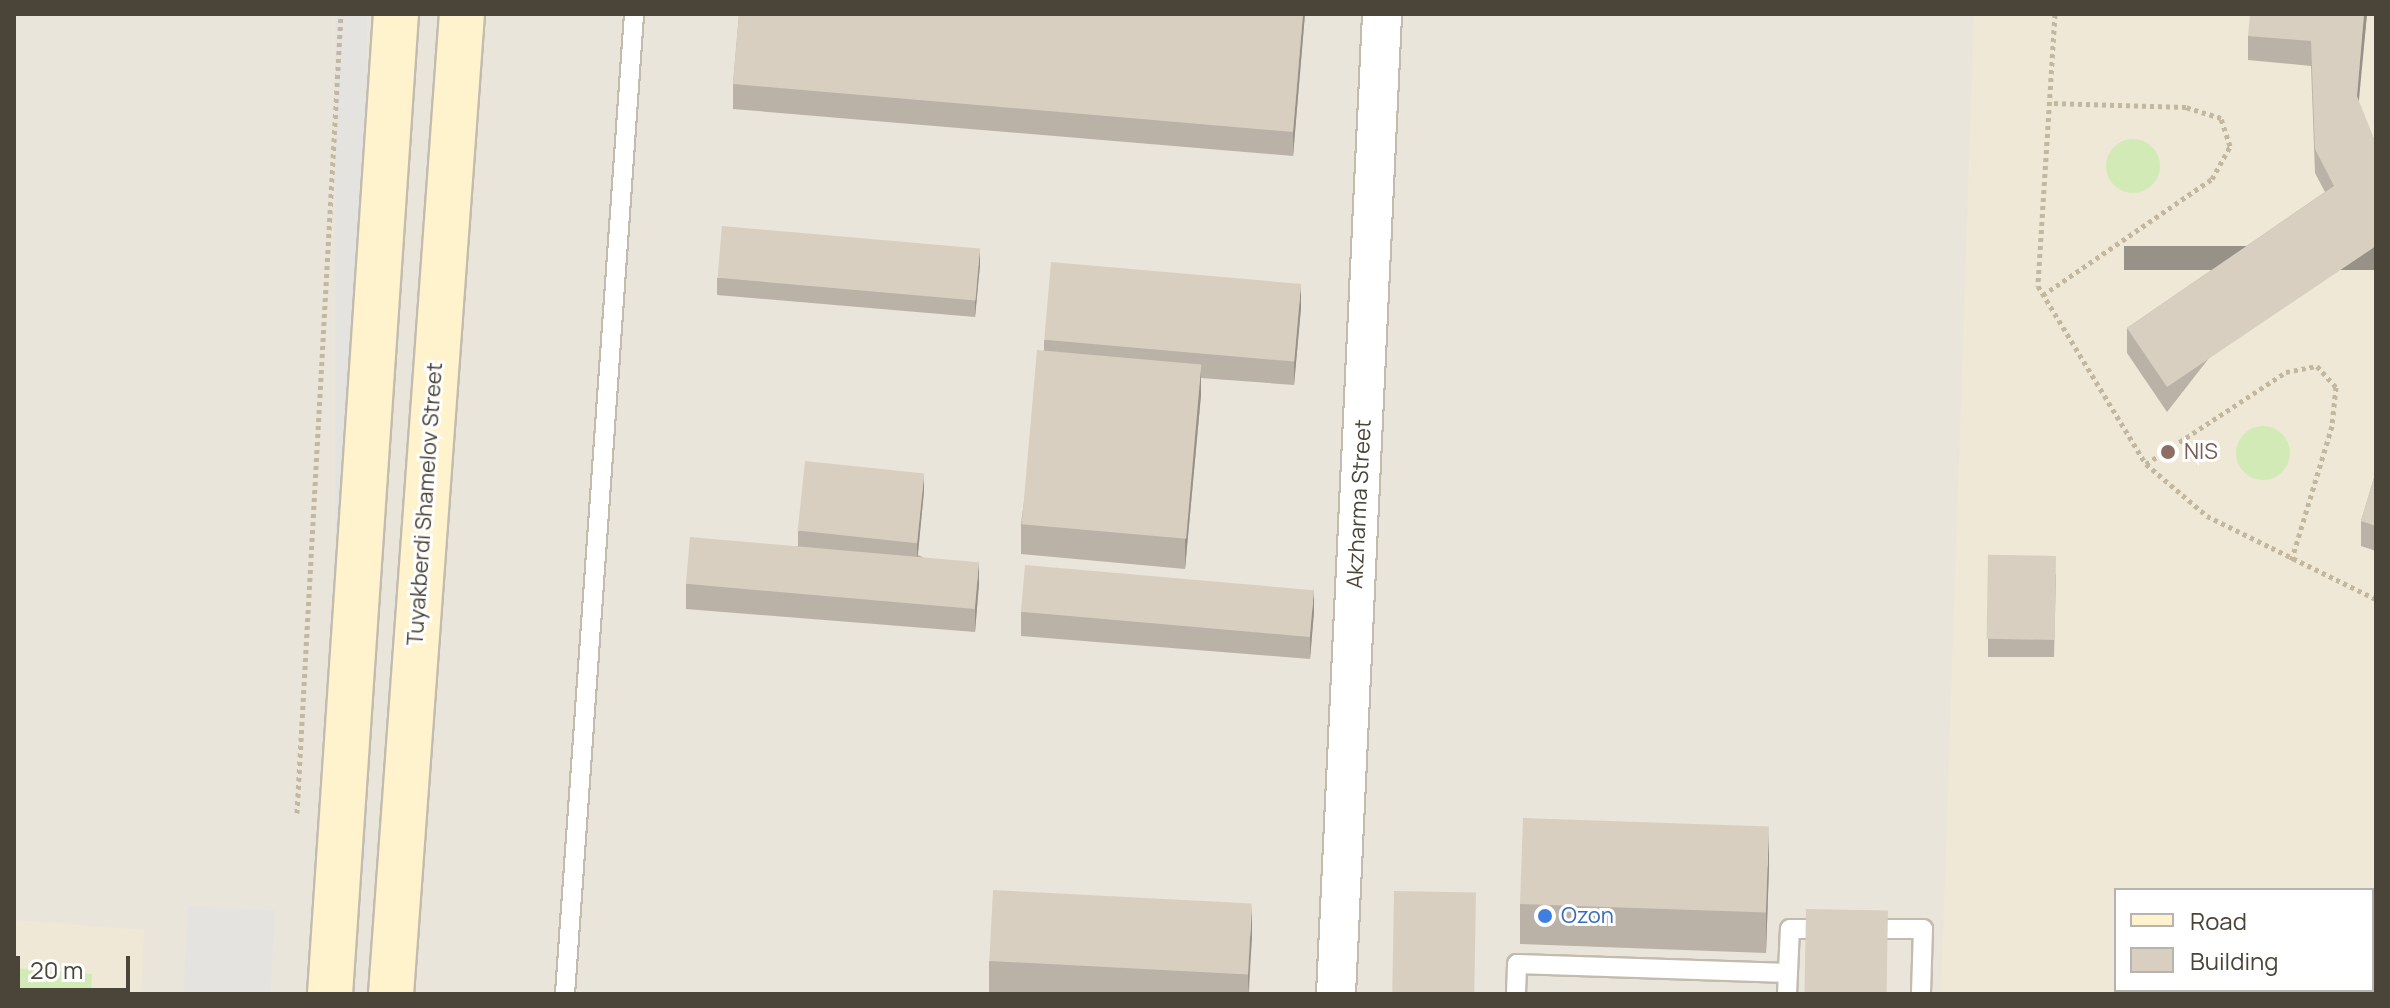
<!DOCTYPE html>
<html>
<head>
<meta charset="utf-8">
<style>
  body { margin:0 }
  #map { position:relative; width:2390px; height:1008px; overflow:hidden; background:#f6f3ec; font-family:Manrope,sans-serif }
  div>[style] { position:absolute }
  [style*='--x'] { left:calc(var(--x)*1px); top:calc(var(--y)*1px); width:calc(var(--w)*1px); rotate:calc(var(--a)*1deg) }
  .residential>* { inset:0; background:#eae5da }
  .education>* { inset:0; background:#efe8d6 }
  .green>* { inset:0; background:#d2eab5 }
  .round { border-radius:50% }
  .parking>* { inset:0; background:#e5e3e0; transform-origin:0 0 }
  .path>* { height:5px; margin-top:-2.5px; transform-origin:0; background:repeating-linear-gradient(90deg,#c4b79f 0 4px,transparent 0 8px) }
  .roads { filter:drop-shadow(2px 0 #c2bbae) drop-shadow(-2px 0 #c2bbae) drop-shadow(0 2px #c2bbae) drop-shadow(0 -2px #c2bbae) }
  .lane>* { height:18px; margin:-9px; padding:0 9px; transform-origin:9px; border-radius:9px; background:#fff }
  .street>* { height:38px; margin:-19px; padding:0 19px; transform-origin:19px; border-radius:19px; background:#fff }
  .secondary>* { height:44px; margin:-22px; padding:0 22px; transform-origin:22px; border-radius:22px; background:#fff3cd }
  .wall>* { inset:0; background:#bab2a6 }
  .shaded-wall>* { inset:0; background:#979187; transform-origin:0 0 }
  .building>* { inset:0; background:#d8cfc1; transform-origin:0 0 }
  .dots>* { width:22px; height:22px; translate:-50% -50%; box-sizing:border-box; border:4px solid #fff; border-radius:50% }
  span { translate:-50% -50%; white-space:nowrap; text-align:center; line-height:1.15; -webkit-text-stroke:6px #fff; paint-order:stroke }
  .education-label { font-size:22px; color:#785e54 }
  .left { translate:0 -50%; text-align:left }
  .street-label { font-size:22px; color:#4b4439 }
  .shop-label { font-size:22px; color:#366cbe }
  .frame { position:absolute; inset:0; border:16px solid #4b4439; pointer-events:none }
  .legend { position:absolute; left:2114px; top:888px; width:260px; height:104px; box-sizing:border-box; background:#fff; border:2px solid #b7b4b0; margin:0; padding:10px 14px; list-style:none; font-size:24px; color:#4b4439 }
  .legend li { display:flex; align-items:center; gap:16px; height:40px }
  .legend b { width:40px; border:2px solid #b7b4b0 }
  .scale { position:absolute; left:16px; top:956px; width:114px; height:36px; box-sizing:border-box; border:4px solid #4b4439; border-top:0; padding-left:10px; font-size:24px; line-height:28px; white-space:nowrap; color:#4b4439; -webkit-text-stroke:6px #fff; paint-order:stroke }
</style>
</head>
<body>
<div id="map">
  <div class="residential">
    <div style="clip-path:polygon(evenodd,14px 14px,2376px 14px,2376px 994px,14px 994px,14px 14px,2116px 890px,2372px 890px,2372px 990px,2116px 990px,2116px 890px)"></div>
  </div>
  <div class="education">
    <div style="clip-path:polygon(evenodd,1974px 14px,2376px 14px,2376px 994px,1941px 994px,1974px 14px,2116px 890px,2372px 890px,2372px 990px,2116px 990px,2116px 890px)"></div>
    <div style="clip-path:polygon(14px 920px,144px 930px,141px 994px,14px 994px)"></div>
  </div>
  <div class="green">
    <div class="round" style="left:2106px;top:139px;width:54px;height:54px"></div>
    <div class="round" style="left:2236px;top:426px;width:54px;height:54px"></div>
    <div style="clip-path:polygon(14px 968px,92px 974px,91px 994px,14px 994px)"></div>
  </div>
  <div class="parking">
    <div style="left:335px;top:14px;width:32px;height:856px"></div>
    <div style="left:188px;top:906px;width:87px;height:88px;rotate:3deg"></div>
  </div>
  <div class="path">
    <div style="--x:2055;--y:14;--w:273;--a:93.6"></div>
    <div style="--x:2038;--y:286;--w:208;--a:58.8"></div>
    <div style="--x:2146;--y:464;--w:80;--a:40.4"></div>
    <div style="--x:2207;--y:516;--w:188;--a:26.2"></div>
    <div style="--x:2043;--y:295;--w:205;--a:-34.5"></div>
    <div style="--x:2212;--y:179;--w:38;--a:-61"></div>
    <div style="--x:2230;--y:146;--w:29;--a:-108"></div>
    <div style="--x:2221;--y:118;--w:37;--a:-163"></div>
    <div style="--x:2186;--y:107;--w:136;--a:-178.3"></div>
    <div style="--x:2146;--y:464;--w:168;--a:-33.3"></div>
    <div style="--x:2286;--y:372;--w:32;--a:-11"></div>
    <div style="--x:2317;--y:366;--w:28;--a:48"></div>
    <div style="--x:2336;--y:387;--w:39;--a:96"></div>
    <div style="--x:2332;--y:426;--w:142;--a:106.8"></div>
    <div style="--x:297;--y:813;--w:800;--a:-86.85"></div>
  </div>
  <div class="roads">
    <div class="lane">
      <div style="--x:1864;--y:929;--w:59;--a:0"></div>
      <div style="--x:1923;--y:929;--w:65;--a:91.8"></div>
      <div style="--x:565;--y:994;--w:982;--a:-85.97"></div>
      <div style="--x:1516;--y:994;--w:30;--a:-88"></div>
      <div style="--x:1517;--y:964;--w:271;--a:1.9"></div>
      <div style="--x:1787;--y:994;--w:65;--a:-87.4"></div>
      <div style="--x:1790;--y:929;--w:40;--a:0"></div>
    </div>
    <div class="street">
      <div style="--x:1336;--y:994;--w:981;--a:-87.31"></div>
    </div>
    <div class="secondary">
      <div style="--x:330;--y:994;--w:982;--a:-86.15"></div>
      <div style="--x:391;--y:994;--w:983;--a:-85.86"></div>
    </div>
  </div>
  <div class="wall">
    <div style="clip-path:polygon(739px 14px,1305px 14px,1293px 156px,733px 109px,733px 84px)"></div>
    <div style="clip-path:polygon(2367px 14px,2358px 101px,2376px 144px,2167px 412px,2127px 353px,2127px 328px,2325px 192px,2315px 173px,2311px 66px,2248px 60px,2248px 36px)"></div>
    <div style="clip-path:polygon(980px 265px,975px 317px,717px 295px,717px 278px)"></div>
    <div style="clip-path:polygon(1301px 308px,1294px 385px,1201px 378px,1201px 395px,1185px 569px,1021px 554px,1021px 524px,1044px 350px,1044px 340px)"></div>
    <div style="clip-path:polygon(2376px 471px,2376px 551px,2361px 546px,2361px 521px)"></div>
    <div style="clip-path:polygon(924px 491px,918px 555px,979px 584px,975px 632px,686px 609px,686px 584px,798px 546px,798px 531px)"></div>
    <div style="clip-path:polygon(1988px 557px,2056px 574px,2054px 657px,1988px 657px)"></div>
    <div style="clip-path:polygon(1021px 612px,1314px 612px,1310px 659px,1021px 636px)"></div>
    <div style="clip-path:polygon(1769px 867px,1766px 953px,1520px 944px,1520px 904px)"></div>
    <div style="clip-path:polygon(1252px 936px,1249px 994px,1027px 994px,989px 992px,989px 961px)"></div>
  </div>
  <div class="shaded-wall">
    <div style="clip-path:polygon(1303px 14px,1305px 14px,1293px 156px,1293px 132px)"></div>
    <div style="clip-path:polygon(2364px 14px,2367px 14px,2357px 121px,2357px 96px)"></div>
    <div style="left:2376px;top:246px;width:24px;height:252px;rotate:90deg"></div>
    <div style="clip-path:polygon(980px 248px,980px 265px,975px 317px,975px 300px)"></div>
    <div style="clip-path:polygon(1301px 284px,1301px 308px,1294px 385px,1294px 361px)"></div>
    <div style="clip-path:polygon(1201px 365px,1201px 395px,1185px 569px,1185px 539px)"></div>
    <div style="clip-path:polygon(924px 474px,924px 491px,917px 562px,917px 545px)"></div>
    <div style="clip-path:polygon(979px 560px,979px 584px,975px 632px,975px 607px)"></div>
    <div style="clip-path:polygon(1314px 588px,1314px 612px,1310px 659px,1310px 635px)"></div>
    <div style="clip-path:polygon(1769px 827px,1769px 867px,1766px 953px,1766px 913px)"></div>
    <div style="clip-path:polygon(1252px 905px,1252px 936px,1248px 994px,1248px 977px)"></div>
  </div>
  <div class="building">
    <div style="clip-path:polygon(739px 14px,1303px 14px,1293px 132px,733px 84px)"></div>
    <div style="clip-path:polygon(2250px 14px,2364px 14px,2357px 96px,2376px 144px,2376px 246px,2167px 387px,2127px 328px,2334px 186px,2315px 149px,2311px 41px,2248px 36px)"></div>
    <div style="left:722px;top:226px;width:259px;height:52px;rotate:5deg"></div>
    <div style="left:1051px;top:262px;width:251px;height:78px;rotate:5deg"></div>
    <div style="left:1037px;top:350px;width:165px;height:175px;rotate:5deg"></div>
    <div style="left:805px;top:461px;width:120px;height:70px;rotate:6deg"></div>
    <div style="clip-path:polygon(2376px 471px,2376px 526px,2361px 521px)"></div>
    <div style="left:690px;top:537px;width:290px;height:47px;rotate:5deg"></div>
    <div style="left:2056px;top:556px;width:84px;height:68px;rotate:91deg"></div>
    <div style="left:1025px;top:565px;width:290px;height:47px;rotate:5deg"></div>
    <div style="left:1523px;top:818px;width:246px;height:86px;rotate:2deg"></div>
    <div style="left:993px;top:890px;width:259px;height:71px;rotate:3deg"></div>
    <div style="left:1394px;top:891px;width:82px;height:103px;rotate:1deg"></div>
    <div style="left:1806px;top:909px;width:82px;height:85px;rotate:1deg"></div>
  </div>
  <div class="dots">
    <div style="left:2168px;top:452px;background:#8d6e63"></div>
    <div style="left:1545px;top:916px;background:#3f7fe0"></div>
  </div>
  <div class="education-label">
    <span class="left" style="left:2184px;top:452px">NIS</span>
  </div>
  <div class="street-label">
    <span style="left:425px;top:504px;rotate:-86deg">Tuyakberdi Shamelov Street</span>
    <span style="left:1359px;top:504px;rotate:-87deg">Akzharma Street</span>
  </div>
  <div class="shop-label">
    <span class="left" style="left:1561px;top:916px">Ozon</span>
  </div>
  <div class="frame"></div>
  <ul class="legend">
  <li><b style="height:10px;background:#fff3cd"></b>Road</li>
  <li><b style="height:22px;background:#d8cfc1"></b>Building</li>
  </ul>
  <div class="scale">20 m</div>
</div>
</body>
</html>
